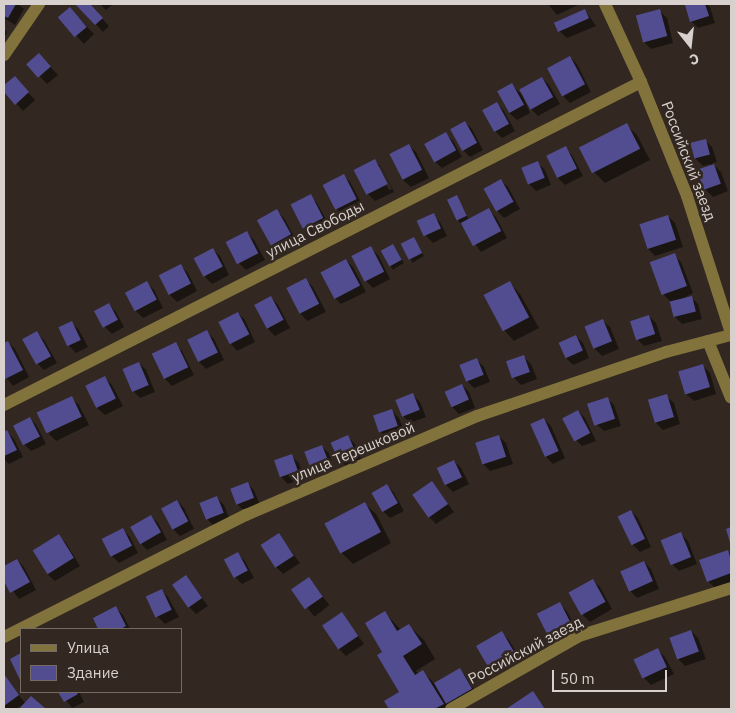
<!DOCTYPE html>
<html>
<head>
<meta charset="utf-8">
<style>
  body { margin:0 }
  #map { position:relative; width:735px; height:713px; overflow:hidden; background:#322821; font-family:"IBM Plex Sans",sans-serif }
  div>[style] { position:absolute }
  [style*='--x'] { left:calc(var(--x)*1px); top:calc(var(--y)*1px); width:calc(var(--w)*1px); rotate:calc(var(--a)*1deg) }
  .shadow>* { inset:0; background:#0007; transform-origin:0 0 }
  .building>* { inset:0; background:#524d90; transform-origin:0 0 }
  .minor>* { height:12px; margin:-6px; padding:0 6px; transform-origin:6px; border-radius:6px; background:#82733d }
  span { translate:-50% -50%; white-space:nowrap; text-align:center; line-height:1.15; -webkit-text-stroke:5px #322821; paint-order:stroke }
  .street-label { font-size:15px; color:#d7d0cc }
  .frame { position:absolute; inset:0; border:5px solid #d7d0cc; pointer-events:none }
  .legend { position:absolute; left:20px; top:628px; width:162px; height:65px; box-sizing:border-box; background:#322821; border:1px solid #746b65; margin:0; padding:6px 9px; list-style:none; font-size:15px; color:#d7d0cc }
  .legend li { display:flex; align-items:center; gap:10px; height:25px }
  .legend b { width:25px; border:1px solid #746b65 }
  .north { position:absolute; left:665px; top:20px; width:50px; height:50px; -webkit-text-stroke:4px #322821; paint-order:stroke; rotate:164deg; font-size:14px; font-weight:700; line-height:20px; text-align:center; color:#d7d0cc }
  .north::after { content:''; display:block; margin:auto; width:18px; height:22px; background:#d7d0cc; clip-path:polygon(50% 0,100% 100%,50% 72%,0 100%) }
  .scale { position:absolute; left:552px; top:670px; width:115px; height:22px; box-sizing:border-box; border:2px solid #d7d0cc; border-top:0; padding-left:6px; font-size:15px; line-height:18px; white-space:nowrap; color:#d7d0cc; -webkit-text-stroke:4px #322821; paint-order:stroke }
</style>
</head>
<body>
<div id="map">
  <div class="shadow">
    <div style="clip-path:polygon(4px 4px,18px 4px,24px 9px,15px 25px,4px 18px)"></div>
    <div style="clip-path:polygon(77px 4px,89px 4px,109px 26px,103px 32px)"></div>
    <div style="clip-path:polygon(100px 4px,113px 4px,106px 10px)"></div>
    <div style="clip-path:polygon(548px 4px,578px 4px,578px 5px,557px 15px)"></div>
    <div style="clip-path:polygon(691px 4px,707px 4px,710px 7px,715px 23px,698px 28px,691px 21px,686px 5px)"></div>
    <div style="clip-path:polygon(585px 10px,596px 26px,567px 38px,559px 31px)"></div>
    <div style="clip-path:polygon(660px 11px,667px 18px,673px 43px,651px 49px,643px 41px)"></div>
    <div style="clip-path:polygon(77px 16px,94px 34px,84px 44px,60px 18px)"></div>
    <div style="clip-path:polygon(4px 29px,7px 32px,4px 38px)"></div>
    <div style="clip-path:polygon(570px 57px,577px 64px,591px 92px,570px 103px,563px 96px)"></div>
    <div style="clip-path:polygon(46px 62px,58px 75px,47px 84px,28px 64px)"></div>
    <div style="clip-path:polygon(14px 77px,35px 100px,23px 111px,4px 90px,4px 87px)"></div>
    <div style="clip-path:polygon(542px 78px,549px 85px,560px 104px,538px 116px,531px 109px)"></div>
    <div style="clip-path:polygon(512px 85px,522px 95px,530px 113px,517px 120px,509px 113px,498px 92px)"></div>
    <div style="clip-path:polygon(497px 104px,504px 111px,515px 131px,502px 138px,495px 131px)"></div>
    <div style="clip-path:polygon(465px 122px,472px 129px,483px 150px,470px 157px,463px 150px)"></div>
    <div style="clip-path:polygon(626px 125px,637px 135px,650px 160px,605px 183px,594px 172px)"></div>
    <div style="clip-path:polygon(446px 134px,453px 141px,462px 157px,442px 168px,434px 161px)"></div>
    <div style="clip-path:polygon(705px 140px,712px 147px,717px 162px,712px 163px,721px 172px,728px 191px,713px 197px,706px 190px,699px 170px,711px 166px,711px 164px,703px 166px,696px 159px,692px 144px)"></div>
    <div style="clip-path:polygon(408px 145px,416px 152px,429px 178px,411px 187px,403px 180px)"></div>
    <div style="clip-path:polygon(565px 148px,572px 155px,583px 176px,565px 185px,558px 178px)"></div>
    <div style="clip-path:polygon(evenodd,375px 161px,382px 168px,394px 192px,375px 201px,368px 194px,375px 161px,378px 167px,381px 167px,392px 189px,389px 190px,378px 167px)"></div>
    <div style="clip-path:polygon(537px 162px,545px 170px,551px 185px,536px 191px,529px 184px)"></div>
    <div style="clip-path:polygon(343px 175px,350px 182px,363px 206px,344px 216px,337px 209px)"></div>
    <div style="clip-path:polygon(501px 180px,508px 187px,520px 209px,504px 218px,497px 211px)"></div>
    <div style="clip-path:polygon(310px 196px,317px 203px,329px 225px,311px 234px,304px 227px)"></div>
    <div style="clip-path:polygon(457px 197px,469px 220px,488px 210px,496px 217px,507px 238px,481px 252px,458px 220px,449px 201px)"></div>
    <div style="clip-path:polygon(277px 211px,284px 218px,297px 242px,279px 252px,272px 245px)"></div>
    <div style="clip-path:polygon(433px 215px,440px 222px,447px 236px,433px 243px,426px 236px)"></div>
    <div style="clip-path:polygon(668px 216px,675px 223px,683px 247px,655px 256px,648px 249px,641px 225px)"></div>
    <div style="clip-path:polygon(247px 233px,254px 240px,265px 260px,246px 270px,239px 263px)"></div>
    <div style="left:413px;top:238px;width:21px;height:13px;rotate:59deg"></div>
    <div style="left:393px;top:245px;width:21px;height:13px;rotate:59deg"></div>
    <div style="clip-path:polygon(370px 248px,378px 255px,390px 279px,373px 288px,366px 281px)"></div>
    <div style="clip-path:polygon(212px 249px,220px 256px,229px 275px,212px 284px,205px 277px)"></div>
    <div style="clip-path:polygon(674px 255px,681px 262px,693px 293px,682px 299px,691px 297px,698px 304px,702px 319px,682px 324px,675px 317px,671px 302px,664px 295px)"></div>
    <div style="clip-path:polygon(346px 260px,353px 267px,366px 292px,341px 304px,334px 297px)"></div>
    <div style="clip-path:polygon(181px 266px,188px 273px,197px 291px,177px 302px,170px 295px,161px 277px)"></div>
    <div style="clip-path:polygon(306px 280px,313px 287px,326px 312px,307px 321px,300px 313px,288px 289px)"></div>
    <div style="clip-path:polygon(147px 283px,154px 290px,163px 308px,143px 318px,136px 311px,127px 293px)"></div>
    <div style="clip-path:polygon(510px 283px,520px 294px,539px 328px,514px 341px,504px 330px)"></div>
    <div style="clip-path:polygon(271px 297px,278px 305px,290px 328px,275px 336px,268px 329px)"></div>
    <div style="clip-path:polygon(109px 305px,116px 312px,124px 327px,112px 334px,105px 327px)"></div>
    <div style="clip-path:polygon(238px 313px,245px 320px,255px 342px,237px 351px,230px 343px)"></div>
    <div style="clip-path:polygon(649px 316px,656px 323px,662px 341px,644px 346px,637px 339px)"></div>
    <div style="clip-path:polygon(602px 320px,610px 327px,619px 349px,602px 356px,595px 349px,586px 327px)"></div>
    <div style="clip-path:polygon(72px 323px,79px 330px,88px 347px,76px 353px,69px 346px)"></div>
    <div style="clip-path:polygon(207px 332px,214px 339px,224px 360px,206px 369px,199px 362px)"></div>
    <div style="clip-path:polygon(37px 333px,44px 340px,57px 363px,44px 370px,37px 363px)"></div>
    <div style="clip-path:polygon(576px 336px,583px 343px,589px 358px,573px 365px,566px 358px)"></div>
    <div style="clip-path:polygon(8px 342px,15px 349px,29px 377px,13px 386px,4px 375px,4px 344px)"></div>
    <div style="clip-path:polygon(175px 344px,182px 351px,194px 375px,172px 386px,165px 379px,153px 355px)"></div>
    <div style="clip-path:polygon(524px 357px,531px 364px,537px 379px,521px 385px,514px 378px,508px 363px)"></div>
    <div style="clip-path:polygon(477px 360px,484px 367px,490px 382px,474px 388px,467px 381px)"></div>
    <div style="clip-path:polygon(139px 363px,146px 370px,155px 392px,140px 398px,133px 391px)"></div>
    <div style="clip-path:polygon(703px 366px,710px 373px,716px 394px,694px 401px,686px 394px)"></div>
    <div style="clip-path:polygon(105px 378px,112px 385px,123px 406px,105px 415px,97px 408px)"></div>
    <div style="clip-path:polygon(462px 385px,469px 392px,475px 408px,459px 414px,452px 407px,446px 392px)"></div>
    <div style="clip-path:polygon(413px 395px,420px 402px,426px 417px,410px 423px,403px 416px)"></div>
    <div style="clip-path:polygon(666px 396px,674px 403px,680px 424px,663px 430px,656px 423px)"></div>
    <div style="clip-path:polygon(71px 398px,79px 405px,89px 425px,56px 441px,49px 434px)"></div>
    <div style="clip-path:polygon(607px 398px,614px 405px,621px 426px,604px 431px,596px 424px)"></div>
    <div style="clip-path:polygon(392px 411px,399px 418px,405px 433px,388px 439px,381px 432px)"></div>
    <div style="clip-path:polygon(578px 411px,585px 418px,596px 441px,582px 446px,575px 439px)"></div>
    <div style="clip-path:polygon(30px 418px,37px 426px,46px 444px,31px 451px,24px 444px)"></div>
    <div style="clip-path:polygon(544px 419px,551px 426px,565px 458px,553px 464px,546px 457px)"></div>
    <div style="clip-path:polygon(7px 432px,14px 439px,23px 457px,9px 464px,4px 459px,4px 433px)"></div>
    <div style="clip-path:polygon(499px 436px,506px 443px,513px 464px,490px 471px,483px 464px)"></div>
    <div style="clip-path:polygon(348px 437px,355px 444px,361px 459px,345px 465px,338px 458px,332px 443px)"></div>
    <div style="clip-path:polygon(321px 446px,329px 453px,334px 468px,319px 475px,312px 467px,306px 452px)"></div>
    <div style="clip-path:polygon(291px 456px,299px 463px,304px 478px,288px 484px,281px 477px)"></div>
    <div style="clip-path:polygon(454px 461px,461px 468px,469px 484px,453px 492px,446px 485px,439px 469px)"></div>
    <div style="clip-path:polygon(432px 482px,454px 512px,436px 524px,429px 517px)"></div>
    <div style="clip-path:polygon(247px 483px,254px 490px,260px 505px,244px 511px,237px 504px)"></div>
    <div style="clip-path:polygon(387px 485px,394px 493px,404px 511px,390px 518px,383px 511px,373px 493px)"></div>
    <div style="clip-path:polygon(217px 498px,224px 505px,230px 520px,214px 526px,207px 519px)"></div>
    <div style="clip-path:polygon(177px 501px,184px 508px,194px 529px,180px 536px,173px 529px)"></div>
    <div style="clip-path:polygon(365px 504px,376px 514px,391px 543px,353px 564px,342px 553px)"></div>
    <div style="clip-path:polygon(631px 511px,638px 518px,651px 547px,640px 552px,633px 545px)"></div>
    <div style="clip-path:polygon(151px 516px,158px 523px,167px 540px,147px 550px,140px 543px)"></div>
    <div style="clip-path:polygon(123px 530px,130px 537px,138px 553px,119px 563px,112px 556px)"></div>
    <div style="clip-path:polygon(681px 534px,688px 541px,697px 564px,679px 571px,672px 564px)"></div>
    <div style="clip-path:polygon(279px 535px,300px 563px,283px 574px,276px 567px)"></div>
    <div style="clip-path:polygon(59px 536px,66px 543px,80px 566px,55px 581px,47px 574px)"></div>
    <div style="clip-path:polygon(727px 551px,731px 555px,731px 582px,715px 588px,708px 581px)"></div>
    <div style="clip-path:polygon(238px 554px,245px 561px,254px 578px,242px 584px,235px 577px)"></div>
    <div style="clip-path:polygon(17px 560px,24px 567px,36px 590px,19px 599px,4px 579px,4px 568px)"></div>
    <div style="clip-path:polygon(644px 562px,651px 569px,659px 589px,637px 598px,630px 591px)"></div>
    <div style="clip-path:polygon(186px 576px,208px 606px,196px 614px,189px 607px)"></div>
    <div style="left:309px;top:579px;width:33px;height:19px;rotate:52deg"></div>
    <div style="clip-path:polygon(592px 580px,600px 587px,612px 609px,590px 622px,583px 615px)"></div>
    <div style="clip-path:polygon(161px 590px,168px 597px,179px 617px,165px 624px,158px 617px)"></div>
    <div style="clip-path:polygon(560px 604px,567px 611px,576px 629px,554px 639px,547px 632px)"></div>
    <div style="clip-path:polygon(116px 608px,123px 615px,130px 629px,100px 629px,94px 619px)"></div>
    <div style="clip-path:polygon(384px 612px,401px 630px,409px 626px,424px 640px,435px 659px,416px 671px,419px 675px,423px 672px,435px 684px,460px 670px,467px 677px,478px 697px,456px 709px,391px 709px,386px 702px,401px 693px,384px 652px)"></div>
    <div style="clip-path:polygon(342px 614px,364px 644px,346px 656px,339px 649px)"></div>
    <div style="clip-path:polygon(691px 631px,698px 638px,706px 659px,685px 666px,678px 659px)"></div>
    <div style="clip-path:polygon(502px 633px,509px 640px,520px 659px,496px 673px,489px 666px,478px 646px)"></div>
    <div style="clip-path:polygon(658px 650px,665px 657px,674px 674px,651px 685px,644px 678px)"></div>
    <div style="clip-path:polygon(4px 676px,25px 703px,16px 709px,4px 709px)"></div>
    <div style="clip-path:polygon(60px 692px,79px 692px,84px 702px,72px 708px)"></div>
    <div style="clip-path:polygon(532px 693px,546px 709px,508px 709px)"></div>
  </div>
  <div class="building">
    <div style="clip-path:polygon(4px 4px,16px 4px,8px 18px,4px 16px)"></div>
    <div style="clip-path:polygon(75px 4px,90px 4px,103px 18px,95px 25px)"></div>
    <div style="clip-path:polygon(705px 4px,709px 16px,690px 22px,685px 5px)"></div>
    <div style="left:70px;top:7px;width:26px;height:16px;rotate:50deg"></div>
    <div style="left:585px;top:9px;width:10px;height:34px;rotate:66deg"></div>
    <div style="left:660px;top:9px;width:28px;height:25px;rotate:75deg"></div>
    <div style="left:39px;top:53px;width:18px;height:17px;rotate:49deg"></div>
    <div style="left:570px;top:56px;width:32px;height:26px;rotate:62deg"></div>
    <div style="clip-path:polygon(15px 76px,29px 92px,15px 105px,4px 92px,4px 85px)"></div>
    <div style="left:542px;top:77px;width:23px;height:26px;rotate:61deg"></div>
    <div style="left:512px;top:83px;width:25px;height:17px;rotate:61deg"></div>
    <div style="left:497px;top:102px;width:25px;height:17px;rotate:61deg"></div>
    <div style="left:465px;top:121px;width:25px;height:17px;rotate:61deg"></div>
    <div style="left:627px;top:123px;width:29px;height:54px;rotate:63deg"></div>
    <div style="left:446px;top:132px;width:21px;height:25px;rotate:61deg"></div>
    <div style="left:706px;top:139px;width:16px;height:16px;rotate:76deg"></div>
    <div style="left:409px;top:144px;width:29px;height:22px;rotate:63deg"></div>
    <div style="left:566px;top:146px;width:25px;height:22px;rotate:64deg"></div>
    <div style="left:375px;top:159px;width:28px;height:24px;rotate:63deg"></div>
    <div style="left:538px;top:161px;width:18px;height:18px;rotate:68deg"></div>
    <div style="left:714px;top:164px;width:21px;height:18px;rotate:71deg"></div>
    <div style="left:344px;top:174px;width:28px;height:24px;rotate:63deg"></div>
    <div style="left:501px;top:179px;width:26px;height:20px;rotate:61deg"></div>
    <div style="left:311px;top:194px;width:27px;height:23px;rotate:63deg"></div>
    <div style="left:457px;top:195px;width:23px;height:11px;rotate:65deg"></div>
    <div style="left:489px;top:208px;width:26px;height:32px;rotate:62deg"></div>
    <div style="left:277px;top:209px;width:29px;height:23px;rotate:61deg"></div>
    <div style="left:434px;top:213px;width:17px;height:19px;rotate:66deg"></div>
    <div style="left:668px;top:215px;width:26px;height:30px;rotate:72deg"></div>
    <div style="left:247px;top:231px;width:25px;height:24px;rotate:63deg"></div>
    <div style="left:414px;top:237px;width:18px;height:15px;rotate:63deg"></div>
    <div style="left:393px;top:244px;width:18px;height:14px;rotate:61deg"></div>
    <div style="left:371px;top:246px;width:29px;height:22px;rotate:63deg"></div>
    <div style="left:213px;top:248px;width:21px;height:22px;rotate:62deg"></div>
    <div style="left:675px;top:253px;width:35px;height:27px;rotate:70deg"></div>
    <div style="left:346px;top:259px;width:30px;height:29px;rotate:62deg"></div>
    <div style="left:181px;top:264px;width:22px;height:25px;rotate:63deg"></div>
    <div style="left:306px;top:278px;width:29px;height:22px;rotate:63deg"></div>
    <div style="left:147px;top:281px;width:21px;height:25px;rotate:62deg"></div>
    <div style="left:510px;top:281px;width:41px;height:30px;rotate:62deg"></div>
    <div style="left:271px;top:296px;width:27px;height:19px;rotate:62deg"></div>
    <div style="left:692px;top:296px;width:16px;height:23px;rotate:76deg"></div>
    <div style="left:109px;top:303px;width:19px;height:17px;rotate:62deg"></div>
    <div style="left:238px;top:312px;width:25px;height:22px;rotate:63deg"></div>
    <div style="left:649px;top:315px;width:20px;height:20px;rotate:72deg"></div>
    <div style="left:603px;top:319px;width:24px;height:20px;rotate:68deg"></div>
    <div style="left:72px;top:321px;width:21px;height:15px;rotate:65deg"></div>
    <div style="left:207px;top:330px;width:25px;height:22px;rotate:64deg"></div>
    <div style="left:37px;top:331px;width:29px;height:17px;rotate:61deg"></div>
    <div style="left:576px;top:335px;width:17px;height:19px;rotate:66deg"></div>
    <div style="clip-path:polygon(8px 341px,23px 370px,5px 379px,4px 343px)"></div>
    <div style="left:176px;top:342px;width:28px;height:27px;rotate:64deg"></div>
    <div style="left:524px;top:355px;width:18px;height:19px;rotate:71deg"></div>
    <div style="left:477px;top:358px;width:18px;height:19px;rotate:68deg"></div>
    <div style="left:139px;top:362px;width:25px;height:18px;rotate:67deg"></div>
    <div style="left:703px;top:364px;width:24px;height:26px;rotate:73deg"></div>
    <div style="left:105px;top:376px;width:25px;height:22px;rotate:64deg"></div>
    <div style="left:462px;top:384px;width:17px;height:19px;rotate:66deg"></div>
    <div style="left:413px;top:393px;width:18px;height:19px;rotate:68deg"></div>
    <div style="left:667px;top:394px;width:24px;height:20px;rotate:73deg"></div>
    <div style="left:72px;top:396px;width:23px;height:39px;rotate:65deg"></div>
    <div style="left:608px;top:397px;width:23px;height:22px;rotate:72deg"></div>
    <div style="left:392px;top:409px;width:18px;height:20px;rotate:71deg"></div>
    <div style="left:578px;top:410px;width:26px;height:18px;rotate:62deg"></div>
    <div style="left:30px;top:417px;width:22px;height:19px;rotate:63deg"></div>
    <div style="left:544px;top:418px;width:36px;height:15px;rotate:66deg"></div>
    <div style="clip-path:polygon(7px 430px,17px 450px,4px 456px,4px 432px)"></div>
    <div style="left:348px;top:435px;width:17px;height:19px;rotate:66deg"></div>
    <div style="left:499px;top:435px;width:23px;height:25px;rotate:72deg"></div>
    <div style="left:322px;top:445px;width:17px;height:19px;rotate:69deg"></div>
    <div style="left:292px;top:454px;width:18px;height:19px;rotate:71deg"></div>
    <div style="left:454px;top:460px;width:19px;height:19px;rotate:65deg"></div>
    <div style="left:432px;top:481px;width:28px;height:24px;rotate:55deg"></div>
    <div style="left:248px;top:482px;width:17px;height:19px;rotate:69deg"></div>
    <div style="left:387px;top:484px;width:22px;height:18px;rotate:60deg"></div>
    <div style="left:217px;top:496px;width:18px;height:19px;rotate:68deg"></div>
    <div style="left:177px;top:500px;width:24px;height:18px;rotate:62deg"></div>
    <div style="left:365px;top:502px;width:34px;height:46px;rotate:62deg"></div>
    <div style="left:631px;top:510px;width:32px;height:15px;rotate:64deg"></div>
    <div style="left:151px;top:515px;width:20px;height:24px;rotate:60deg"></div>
    <div style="clip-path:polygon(731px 527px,731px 546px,726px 529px)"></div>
    <div style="left:123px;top:528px;width:20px;height:24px;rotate:63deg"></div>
    <div style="left:681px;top:532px;width:27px;height:22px;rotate:68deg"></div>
    <div style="left:279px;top:533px;width:27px;height:22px;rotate:57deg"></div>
    <div style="left:59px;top:534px;width:28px;height:31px;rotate:58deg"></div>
    <div style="clip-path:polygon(728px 550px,731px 560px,731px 573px,707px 582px,699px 560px)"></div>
    <div style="left:238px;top:552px;width:21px;height:16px;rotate:62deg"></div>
    <div style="clip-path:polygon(17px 559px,30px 582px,10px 593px,4px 581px,4px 566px)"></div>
    <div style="left:644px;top:561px;width:22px;height:26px;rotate:66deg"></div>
    <div style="left:186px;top:575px;width:28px;height:17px;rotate:55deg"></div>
    <div style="left:309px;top:577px;width:24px;height:22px;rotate:55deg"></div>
    <div style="left:593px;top:579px;width:26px;height:28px;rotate:61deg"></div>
    <div style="left:162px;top:589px;width:23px;height:18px;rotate:65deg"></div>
    <div style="left:560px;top:602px;width:22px;height:26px;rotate:63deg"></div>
    <div style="clip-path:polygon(116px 606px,126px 626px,121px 629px,98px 629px,93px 618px)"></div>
    <div style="clip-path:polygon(385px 611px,397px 631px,409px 624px,422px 644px,403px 656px,415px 675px,423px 670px,444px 704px,434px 709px,389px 709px,384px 701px,399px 692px,377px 655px,382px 652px,365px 623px)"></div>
    <div style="left:342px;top:612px;width:29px;height:24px;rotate:56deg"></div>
    <div style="left:691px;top:630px;width:23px;height:23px;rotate:70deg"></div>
    <div style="left:502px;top:631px;width:24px;height:30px;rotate:60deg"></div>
    <div style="left:658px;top:648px;width:21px;height:27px;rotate:65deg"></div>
    <div style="clip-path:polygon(21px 653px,21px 682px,10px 659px)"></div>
    <div style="left:460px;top:668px;width:24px;height:30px;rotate:60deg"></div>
    <div style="clip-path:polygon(4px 674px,19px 695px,4px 706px)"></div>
    <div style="clip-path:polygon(533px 691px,545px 709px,506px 709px)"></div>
    <div style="clip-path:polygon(58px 692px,76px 692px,78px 694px,64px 702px)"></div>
    <div style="clip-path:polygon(31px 696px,46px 709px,19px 709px)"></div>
  </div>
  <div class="minor">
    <div style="--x:605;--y:4;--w:86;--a:65.2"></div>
    <div style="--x:641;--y:82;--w:123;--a:68"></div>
    <div style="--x:687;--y:196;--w:144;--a:72.2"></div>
    <div style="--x:4;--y:55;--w:62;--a:-55.5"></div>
    <div style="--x:708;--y:341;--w:61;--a:68"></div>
    <div style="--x:4;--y:405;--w:714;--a:-26.89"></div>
    <div style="--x:4;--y:637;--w:271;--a:-26.8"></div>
    <div style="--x:246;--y:515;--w:251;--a:-23.2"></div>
    <div style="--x:477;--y:416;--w:200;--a:-18.7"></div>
    <div style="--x:666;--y:352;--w:67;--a:-14.7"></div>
    <div style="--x:451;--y:709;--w:147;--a:-29.7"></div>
    <div style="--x:579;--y:636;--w:159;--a:-17.5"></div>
  </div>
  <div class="street-label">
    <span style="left:689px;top:161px;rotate:69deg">Российский заезд</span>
    <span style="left:315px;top:229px;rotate:-27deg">улица Свободы</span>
    <span style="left:353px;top:452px;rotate:-23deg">улица Терешковой</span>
    <span style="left:525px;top:650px;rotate:-28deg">Российский заезд</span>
  </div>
  <div class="frame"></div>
  <ul class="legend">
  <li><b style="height:6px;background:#82733d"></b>Улица</li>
  <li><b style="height:14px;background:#524d90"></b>Здание</li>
  </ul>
  <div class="north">С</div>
  <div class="scale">50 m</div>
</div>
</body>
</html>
